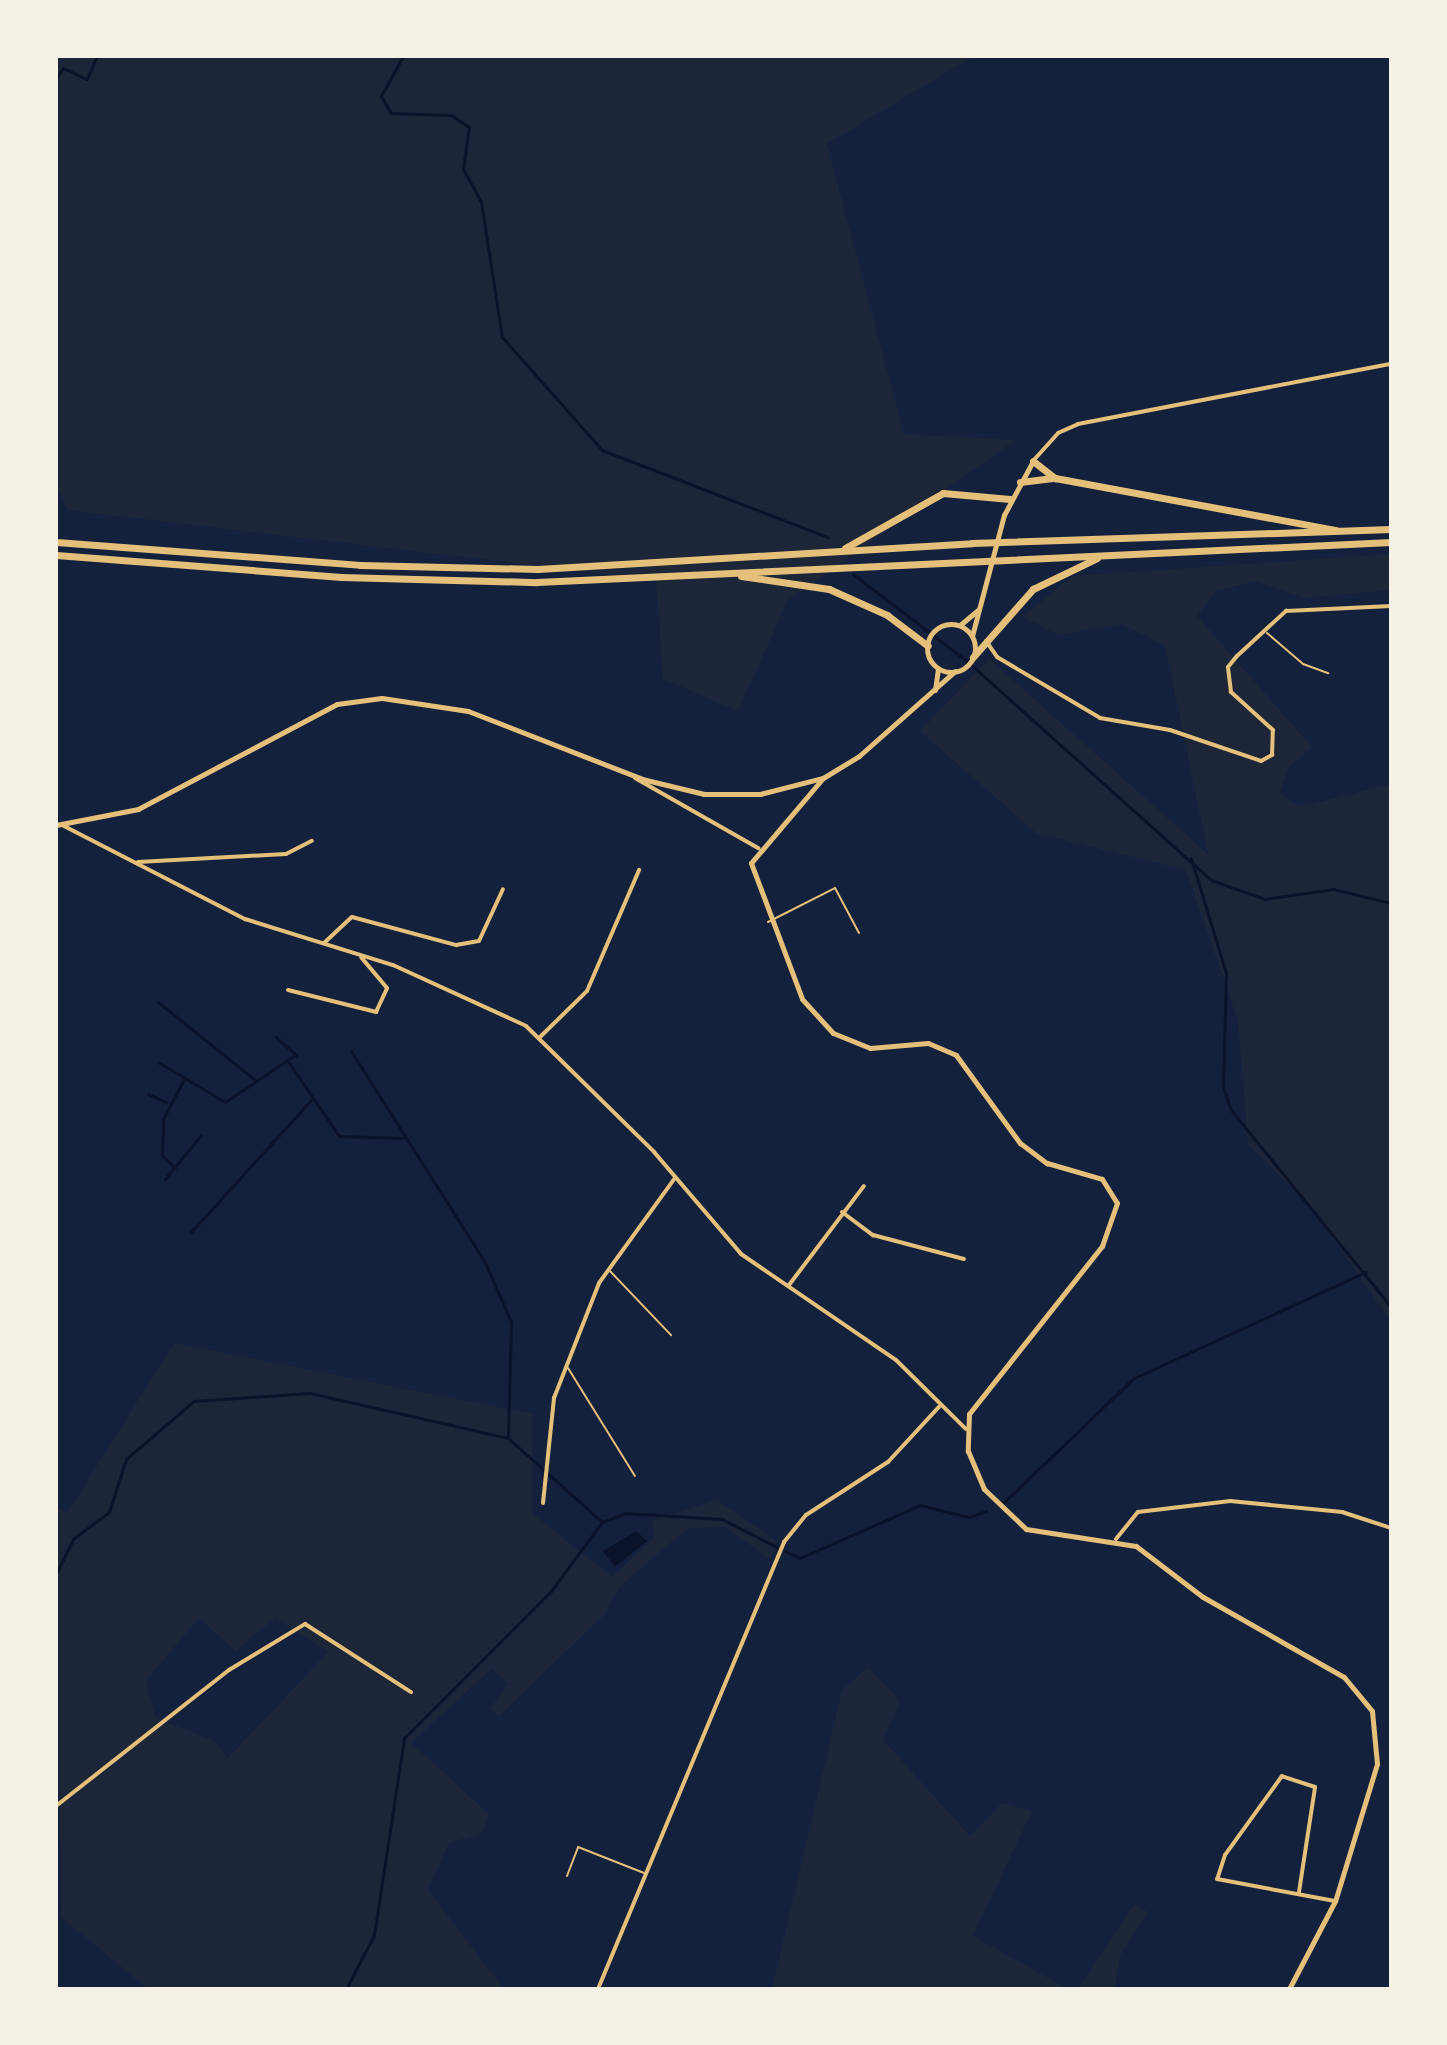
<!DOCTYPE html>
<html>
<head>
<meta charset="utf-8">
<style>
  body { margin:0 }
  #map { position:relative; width:1447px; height:2045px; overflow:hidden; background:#14213d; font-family:"PT Sans Narrow",sans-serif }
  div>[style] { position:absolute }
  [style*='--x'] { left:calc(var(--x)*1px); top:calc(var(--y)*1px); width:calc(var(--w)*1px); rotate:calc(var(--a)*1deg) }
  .green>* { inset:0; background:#1d2539 }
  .water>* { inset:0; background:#0b132b }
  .stream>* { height:3px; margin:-1.5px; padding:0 1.5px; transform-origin:1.5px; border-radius:1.5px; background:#0b132b }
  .service>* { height:2px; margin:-1px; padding:0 1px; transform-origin:1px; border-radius:1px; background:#e5c07b }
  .minor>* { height:4px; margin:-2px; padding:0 2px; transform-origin:2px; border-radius:2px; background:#e5c07b }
  .tertiary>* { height:5px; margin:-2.5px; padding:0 2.5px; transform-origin:2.5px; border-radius:2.5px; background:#e5c07b }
  .tertiary>.ring { margin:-2.5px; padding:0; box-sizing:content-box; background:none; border:5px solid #e5c07b; border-radius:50% }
  .trunk>* { height:7px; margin:-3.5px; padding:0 3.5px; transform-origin:3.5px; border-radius:3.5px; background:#e5c07b }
  span { translate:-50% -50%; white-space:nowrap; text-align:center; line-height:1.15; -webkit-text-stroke:6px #f6f1e7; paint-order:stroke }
  .frame { position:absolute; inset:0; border:58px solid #f6f1e7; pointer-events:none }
</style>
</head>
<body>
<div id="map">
  <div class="green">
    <div style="clip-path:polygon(56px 56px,974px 56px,827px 144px,904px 434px,1016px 440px,788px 600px,738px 711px,663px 679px,656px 580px,68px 510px,56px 485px)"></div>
    <div style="clip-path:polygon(1391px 554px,1391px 590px,1304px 598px,1255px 581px,1216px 591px,1197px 616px,1312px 747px,1289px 767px,1280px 794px,1300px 807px,1391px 784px,1391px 1322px,1308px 1203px,1248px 1145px,1238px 1021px,1186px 870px,1036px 833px,920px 731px,989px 659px,1208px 854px,1165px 645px,1121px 624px,1058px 635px,1023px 617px,1072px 576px)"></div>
    <div style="clip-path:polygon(evenodd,174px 1343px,533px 1414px,533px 1514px,612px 1577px,654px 1537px,652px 1521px,717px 1500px,777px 1541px,771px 1560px,725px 1527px,688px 1528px,621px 1585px,604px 1615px,499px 1716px,490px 1709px,508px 1683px,491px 1669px,411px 1743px,489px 1814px,482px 1833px,449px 1843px,428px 1890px,504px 1989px,148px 1989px,61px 1917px,56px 1509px,68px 1512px,174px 1343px,199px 1618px,235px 1651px,275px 1618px,328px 1652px,227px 1759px,215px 1741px,156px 1718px,146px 1680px,199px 1618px)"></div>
    <div style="clip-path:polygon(868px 1667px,900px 1701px,883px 1740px,970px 1836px,1002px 1803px,1032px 1811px,973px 1936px,1068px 1989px,772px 1989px,842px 1690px)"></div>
    <div style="clip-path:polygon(1134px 1904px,1148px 1912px,1120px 1956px,1115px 1989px,1078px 1989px)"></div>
  </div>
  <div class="water">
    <div style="clip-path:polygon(636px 1531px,647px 1541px,615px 1567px,603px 1551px)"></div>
  </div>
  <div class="stream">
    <div style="--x:403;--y:56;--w:46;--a:118.8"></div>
    <div style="--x:381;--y:96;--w:20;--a:60"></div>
    <div style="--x:391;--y:113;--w:60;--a:1.9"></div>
    <div style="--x:451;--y:115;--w:22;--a:34"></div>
    <div style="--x:469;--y:127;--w:42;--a:98.1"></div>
    <div style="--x:463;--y:169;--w:38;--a:61"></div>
    <div style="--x:481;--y:202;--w:137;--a:81.2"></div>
    <div style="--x:502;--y:337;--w:151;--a:48.5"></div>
    <div style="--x:602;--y:450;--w:242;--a:21.1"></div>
    <div style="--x:56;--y:78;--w:12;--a:-55"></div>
    <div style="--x:63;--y:68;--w:26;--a:25"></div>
    <div style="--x:87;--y:79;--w:25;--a:-67"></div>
    <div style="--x:853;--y:574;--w:145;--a:37.4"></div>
    <div style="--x:968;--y:662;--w:326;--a:41.9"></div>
    <div style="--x:1211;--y:880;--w:57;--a:19.4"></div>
    <div style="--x:1265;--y:899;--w:69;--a:-8.4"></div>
    <div style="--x:1333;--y:889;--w:60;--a:13.6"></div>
    <div style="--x:1191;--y:858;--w:120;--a:73.1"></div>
    <div style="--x:1226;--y:973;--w:114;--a:91.5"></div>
    <div style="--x:1223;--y:1087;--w:24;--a:71"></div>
    <div style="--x:1231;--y:1110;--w:254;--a:50.9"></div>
    <div style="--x:158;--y:1002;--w:124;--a:38.8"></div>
    <div style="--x:276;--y:1037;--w:27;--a:42"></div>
    <div style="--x:296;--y:1055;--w:9;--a:153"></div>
    <div style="--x:351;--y:1051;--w:250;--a:57.6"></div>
    <div style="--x:485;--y:1262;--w:65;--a:66.6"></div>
    <div style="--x:511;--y:1322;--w:116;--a:91.5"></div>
    <div style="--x:158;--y:1062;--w:78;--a:30.8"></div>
    <div style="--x:225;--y:1102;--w:75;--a:-34.1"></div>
    <div style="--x:287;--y:1060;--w:92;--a:55.6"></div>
    <div style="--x:339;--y:1136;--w:67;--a:1.7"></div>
    <div style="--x:148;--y:1094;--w:20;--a:24"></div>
    <div style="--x:175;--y:1168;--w:18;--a:-135"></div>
    <div style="--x:162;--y:1155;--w:36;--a:-88"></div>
    <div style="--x:163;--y:1119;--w:45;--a:-62.3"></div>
    <div style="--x:165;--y:1179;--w:57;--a:-50.7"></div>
    <div style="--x:191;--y:1232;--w:180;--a:-47.7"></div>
    <div style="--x:1003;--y:1503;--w:181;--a:-43.7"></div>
    <div style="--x:1134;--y:1378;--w:255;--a:-24.6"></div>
    <div style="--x:785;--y:1551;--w:17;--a:25"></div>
    <div style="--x:800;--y:1558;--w:131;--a:-23.8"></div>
    <div style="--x:920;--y:1505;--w:50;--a:13.8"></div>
    <div style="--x:969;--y:1517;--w:18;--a:-19"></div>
    <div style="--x:56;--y:1574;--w:39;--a:-64"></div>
    <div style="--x:73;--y:1539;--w:45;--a:-36.9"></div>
    <div style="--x:109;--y:1512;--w:56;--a:-72.2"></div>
    <div style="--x:126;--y:1459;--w:89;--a:-40.5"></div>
    <div style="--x:194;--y:1401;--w:116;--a:-3.9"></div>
    <div style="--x:310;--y:1393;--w:203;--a:12.8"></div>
    <div style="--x:508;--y:1438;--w:126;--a:41.8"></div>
    <div style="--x:346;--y:1989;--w:61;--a:-62.6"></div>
    <div style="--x:374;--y:1935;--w:199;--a:-81.3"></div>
    <div style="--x:404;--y:1738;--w:208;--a:-45"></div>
    <div style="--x:551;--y:1591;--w:86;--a:-53.5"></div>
    <div style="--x:602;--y:1522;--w:25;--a:-21"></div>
    <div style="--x:625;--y:1513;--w:97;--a:3.5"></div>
    <div style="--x:722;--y:1519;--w:62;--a:27"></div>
  </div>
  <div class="service">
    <div style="--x:1267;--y:633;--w:48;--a:40.7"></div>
    <div style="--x:1303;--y:664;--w:27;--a:20"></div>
    <div style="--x:768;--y:922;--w:75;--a:-26.9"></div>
    <div style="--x:835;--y:888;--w:51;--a:61.9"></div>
    <div style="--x:609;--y:1270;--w:90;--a:46.4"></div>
    <div style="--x:568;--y:1368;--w:127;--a:58.2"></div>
    <div style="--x:567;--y:1876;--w:31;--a:-69"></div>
    <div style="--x:578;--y:1847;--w:71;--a:21.5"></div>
  </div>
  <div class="minor">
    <div style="--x:1033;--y:461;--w:38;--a:-48"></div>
    <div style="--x:1058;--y:433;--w:22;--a:-24"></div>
    <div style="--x:1078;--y:424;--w:319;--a:-10.9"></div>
    <div style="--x:986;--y:641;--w:19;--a:55"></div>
    <div style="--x:997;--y:657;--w:120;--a:30.6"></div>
    <div style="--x:1100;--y:718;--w:71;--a:9.7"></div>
    <div style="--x:1170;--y:730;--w:96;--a:18.8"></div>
    <div style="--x:1261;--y:761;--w:13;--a:-29"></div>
    <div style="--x:1272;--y:755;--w:25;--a:-88"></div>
    <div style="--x:1273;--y:730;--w:57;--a:-137.9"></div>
    <div style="--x:1231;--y:692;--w:25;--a:-97"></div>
    <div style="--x:1228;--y:667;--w:14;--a:-51"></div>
    <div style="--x:1237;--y:656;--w:67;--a:-42.6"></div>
    <div style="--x:1286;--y:611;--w:105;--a:-2.7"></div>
    <div style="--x:635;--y:778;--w:142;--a:29.6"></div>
    <div style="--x:62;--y:825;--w:206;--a:27.2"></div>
    <div style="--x:245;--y:919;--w:155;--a:17.3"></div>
    <div style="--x:393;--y:965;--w:146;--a:24.6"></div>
    <div style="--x:526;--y:1026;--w:180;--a:44.5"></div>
    <div style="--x:654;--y:1152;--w:134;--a:49.5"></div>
    <div style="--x:741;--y:1254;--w:188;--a:34.4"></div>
    <div style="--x:896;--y:1360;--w:98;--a:44.6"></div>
    <div style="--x:138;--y:862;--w:148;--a:-3.1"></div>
    <div style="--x:286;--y:854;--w:29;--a:-27"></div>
    <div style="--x:324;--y:943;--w:38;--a:-43"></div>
    <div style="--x:352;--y:917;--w:108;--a:15.1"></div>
    <div style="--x:456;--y:945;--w:23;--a:-10"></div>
    <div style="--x:479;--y:941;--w:57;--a:-65.2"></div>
    <div style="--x:288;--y:990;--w:91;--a:14"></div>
    <div style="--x:376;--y:1012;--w:26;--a:-65"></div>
    <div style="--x:387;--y:988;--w:40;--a:-130"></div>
    <div style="--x:539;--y:1038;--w:67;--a:-44.4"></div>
    <div style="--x:587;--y:991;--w:132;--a:-66.7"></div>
    <div style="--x:842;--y:1212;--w:39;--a:37"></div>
    <div style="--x:873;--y:1235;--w:94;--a:14.8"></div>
    <div style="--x:789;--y:1285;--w:124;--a:-52.9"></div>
    <div style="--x:543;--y:1503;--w:106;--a:-84"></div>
    <div style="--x:554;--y:1398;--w:123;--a:-68.6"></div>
    <div style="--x:599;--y:1283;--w:130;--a:-54.1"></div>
    <div style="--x:1116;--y:1539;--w:35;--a:-51"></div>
    <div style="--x:1138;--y:1512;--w:93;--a:-6.8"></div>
    <div style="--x:1230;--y:1501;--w:113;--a:5.6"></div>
    <div style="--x:1342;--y:1512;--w:52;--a:18.1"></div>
    <div style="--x:56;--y:1806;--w:220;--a:-38.2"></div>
    <div style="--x:229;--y:1670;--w:89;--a:-31.2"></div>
    <div style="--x:305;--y:1624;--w:126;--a:32.7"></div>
    <div style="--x:1299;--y:1892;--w:106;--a:-81.3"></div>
    <div style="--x:1315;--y:1787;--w:35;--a:-162"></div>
    <div style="--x:1282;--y:1776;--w:97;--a:125.8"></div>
    <div style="--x:1225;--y:1855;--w:25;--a:108"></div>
    <div style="--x:1217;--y:1879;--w:120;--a:10.6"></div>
    <div style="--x:598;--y:1989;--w:484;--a:-67.4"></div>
    <div style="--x:784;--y:1542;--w:35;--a:-51"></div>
    <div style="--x:806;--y:1515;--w:98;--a:-32.9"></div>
    <div style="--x:888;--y:1462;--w:75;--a:-47.2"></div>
  </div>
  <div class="tertiary">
    <div class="ring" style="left:927px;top:624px;width:43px;height:43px"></div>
    <div style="--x:960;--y:625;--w:23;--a:-40"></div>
    <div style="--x:972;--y:636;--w:125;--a:-75.2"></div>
    <div style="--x:1004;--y:515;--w:61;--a:-61.8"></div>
    <div style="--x:935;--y:690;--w:22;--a:-82"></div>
    <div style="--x:823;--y:778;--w:111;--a:130.3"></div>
    <div style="--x:751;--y:863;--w:145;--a:69.4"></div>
    <div style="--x:802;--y:999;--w:46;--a:47.6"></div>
    <div style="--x:833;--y:1033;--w:40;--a:22"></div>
    <div style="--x:870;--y:1048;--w:58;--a:-4.9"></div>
    <div style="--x:928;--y:1043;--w:30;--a:23"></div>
    <div style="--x:956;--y:1055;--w:109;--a:54"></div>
    <div style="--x:1020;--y:1143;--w:34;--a:37"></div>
    <div style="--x:1047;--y:1163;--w:57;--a:16.2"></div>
    <div style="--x:1102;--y:1179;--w:28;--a:58"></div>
    <div style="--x:1117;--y:1203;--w:46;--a:109.2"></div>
    <div style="--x:1102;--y:1246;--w:214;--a:128.4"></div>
    <div style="--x:969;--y:1414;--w:37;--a:92"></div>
    <div style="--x:968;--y:1451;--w:41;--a:67.2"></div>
    <div style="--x:984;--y:1489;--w:58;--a:43.6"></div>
    <div style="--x:1026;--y:1529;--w:111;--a:8.8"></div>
    <div style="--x:1136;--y:1546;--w:84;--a:37.3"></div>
    <div style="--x:1203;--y:1597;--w:162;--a:29.6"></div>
    <div style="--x:1344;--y:1677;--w:44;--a:50.5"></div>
    <div style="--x:1372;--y:1711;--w:53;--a:84.6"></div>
    <div style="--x:1377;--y:1764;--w:143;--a:107"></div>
    <div style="--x:1335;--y:1901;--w:99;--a:117.6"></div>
    <div style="--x:56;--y:825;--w:84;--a:-11"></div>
    <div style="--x:138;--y:809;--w:225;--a:-27.8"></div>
    <div style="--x:337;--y:704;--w:45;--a:-7.6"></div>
    <div style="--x:382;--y:698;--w:87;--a:8.6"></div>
    <div style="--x:468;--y:711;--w:187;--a:21.3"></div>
    <div style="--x:642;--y:779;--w:64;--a:13.6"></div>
    <div style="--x:704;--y:794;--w:56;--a:0"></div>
    <div style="--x:760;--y:794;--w:65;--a:-14.3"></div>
    <div style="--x:823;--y:778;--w:42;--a:-31.4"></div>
    <div style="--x:859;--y:756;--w:128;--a:-41.5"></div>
  </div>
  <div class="trunk">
    <div style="--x:1033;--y:461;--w:28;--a:38"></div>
    <div style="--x:1055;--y:478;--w:286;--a:10.5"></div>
    <div style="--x:1020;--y:482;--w:35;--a:-7"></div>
    <div style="--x:56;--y:542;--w:305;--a:4.3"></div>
    <div style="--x:360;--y:565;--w:178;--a:1.3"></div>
    <div style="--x:538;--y:569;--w:435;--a:-3.4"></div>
    <div style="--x:972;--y:543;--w:419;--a:-1.9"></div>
    <div style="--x:845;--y:548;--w:112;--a:-29.3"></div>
    <div style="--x:943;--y:493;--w:67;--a:5.1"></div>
    <div style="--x:56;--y:555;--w:286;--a:4.4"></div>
    <div style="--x:341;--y:577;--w:196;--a:1.5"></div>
    <div style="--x:537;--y:582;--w:855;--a:-2.68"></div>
    <div style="--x:741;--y:576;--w:89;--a:8.4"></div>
    <div style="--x:829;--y:589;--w:64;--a:24.1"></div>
    <div style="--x:887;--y:615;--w:51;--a:37.1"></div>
    <div style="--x:973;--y:657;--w:91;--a:-48.6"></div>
    <div style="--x:1033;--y:589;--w:71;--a:-25.8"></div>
  </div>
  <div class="frame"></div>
</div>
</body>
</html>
